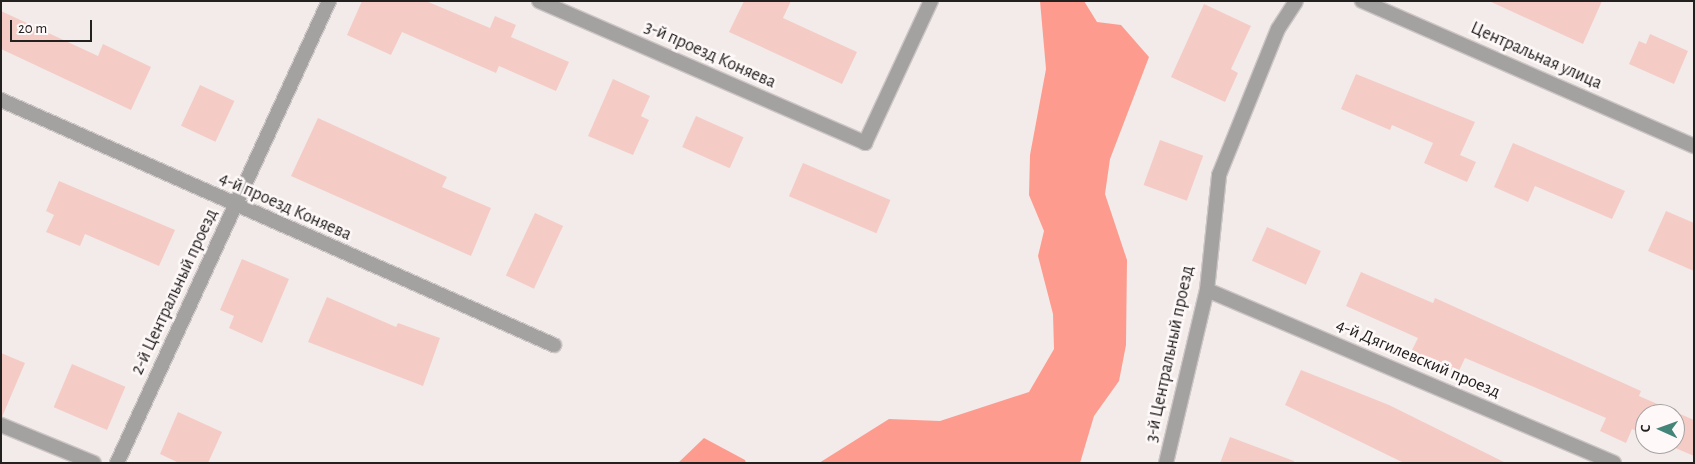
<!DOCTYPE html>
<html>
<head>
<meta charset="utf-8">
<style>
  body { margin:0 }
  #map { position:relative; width:1695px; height:464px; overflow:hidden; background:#f2ebea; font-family:"Alegreya Sans",sans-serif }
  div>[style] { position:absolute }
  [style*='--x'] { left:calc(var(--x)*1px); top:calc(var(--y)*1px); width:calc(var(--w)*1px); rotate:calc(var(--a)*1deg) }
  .water>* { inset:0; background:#fd9c8e }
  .building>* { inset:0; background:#f5ccc5; transform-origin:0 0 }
  .roads { filter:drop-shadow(1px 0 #cdc6c6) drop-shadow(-1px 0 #cdc6c6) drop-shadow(0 1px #cdc6c6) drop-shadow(0 -1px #cdc6c6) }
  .minor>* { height:14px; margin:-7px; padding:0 7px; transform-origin:7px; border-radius:7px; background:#a4a2a1 }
  .tertiary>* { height:14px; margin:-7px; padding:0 7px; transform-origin:7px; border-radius:7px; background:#a4a2a1 }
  span { translate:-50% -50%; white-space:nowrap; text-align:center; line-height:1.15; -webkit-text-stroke:5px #fef9f8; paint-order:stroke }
  .street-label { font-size:18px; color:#232020 }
  .frame { position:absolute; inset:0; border:2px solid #232020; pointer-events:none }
  .north { position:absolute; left:1635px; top:404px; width:50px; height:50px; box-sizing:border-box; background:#fef9f8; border:1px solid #a6a2a2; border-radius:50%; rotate:272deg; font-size:14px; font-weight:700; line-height:20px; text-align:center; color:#232020 }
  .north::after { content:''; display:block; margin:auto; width:18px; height:22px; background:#438679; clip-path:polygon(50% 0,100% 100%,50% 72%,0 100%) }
  .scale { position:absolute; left:10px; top:20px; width:82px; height:22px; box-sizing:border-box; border:2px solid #232020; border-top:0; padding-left:6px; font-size:15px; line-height:18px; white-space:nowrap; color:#232020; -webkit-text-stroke:4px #fef9f8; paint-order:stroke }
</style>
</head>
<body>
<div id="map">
  <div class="water">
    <div style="clip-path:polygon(1040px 1px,1084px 1px,1097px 22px,1121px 25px,1149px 57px,1110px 159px,1105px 194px,1127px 260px,1126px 345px,1119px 381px,1094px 416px,1080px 463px,819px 463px,889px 419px,940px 421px,1029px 392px,1054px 349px,1053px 314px,1038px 256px,1044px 231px,1029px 195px,1030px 155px,1046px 69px)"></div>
    <div style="clip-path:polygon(704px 438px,745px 460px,746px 463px,678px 463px)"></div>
  </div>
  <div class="building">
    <div style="clip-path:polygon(362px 1px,426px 1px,490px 28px,495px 16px,516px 25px,511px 37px,569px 62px,556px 91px,499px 66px,496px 73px,402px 32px,391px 55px,347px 35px)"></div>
    <div style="clip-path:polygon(744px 1px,791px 1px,783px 18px,857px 52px,842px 84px,729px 32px)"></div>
    <div style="clip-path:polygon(1489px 1px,1602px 1px,1583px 44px)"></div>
    <div style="clip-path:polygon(1204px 4px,1251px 26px,1231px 69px,1238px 73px,1225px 102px,1171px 77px)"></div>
    <div style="clip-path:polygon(1px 11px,98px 56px,103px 44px,151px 67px,131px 110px,1px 49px)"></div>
    <div style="clip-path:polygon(1650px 34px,1688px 51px,1674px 84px,1629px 64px,1639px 41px,1646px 44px)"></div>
    <div style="clip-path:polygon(1356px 74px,1475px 122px,1460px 155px,1476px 162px,1467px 182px,1424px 163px,1433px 143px,1392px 125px,1390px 130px,1341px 109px)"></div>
    <div style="clip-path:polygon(613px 79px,650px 96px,641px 116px,649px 120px,633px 155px,588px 136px)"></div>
    <div style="left:200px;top:85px;width:38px;height:45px;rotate:25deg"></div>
    <div style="left:696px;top:116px;width:52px;height:34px;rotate:24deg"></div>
    <div style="clip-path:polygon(318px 118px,447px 177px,442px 187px,491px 208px,471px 256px,291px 176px)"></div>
    <div style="left:1160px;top:140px;width:46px;height:48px;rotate:20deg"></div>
    <div style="clip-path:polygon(1513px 143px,1625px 191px,1612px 219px,1535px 186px,1528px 202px,1494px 187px)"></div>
    <div style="left:803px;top:163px;width:95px;height:36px;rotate:23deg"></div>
    <div style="clip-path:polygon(59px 181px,175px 230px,159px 266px,85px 234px,80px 246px,46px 232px,54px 215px,46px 211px)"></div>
    <div style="clip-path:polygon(1666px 211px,1694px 223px,1694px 271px,1648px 251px)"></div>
    <div style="left:535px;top:213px;width:31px;height:69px;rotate:25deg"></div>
    <div style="left:1267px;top:227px;width:59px;height:37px;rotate:24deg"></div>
    <div style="clip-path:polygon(242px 259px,289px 279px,262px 343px,229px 328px,234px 316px,220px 310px)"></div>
    <div style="clip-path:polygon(1361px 272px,1433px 303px,1435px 298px,1641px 391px,1639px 396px,1694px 420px,1694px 456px,1666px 444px,1675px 444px,1675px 414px,1645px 414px,1645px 435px,1632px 429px,1626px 443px,1600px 431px,1606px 418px,1534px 387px,1465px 358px,1458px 373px,1411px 352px,1418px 338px,1346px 306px)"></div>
    <div style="clip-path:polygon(327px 297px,396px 327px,398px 323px,440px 338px,423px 386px,308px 342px)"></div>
    <div style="clip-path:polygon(1px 353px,25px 363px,2px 417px,1px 416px)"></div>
    <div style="left:72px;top:364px;width:58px;height:47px;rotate:23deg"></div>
    <div style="clip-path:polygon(1301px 370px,1389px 405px,1506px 463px,1404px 463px,1285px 405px)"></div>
    <div style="clip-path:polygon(178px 412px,222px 432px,208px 463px,179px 463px,160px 454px)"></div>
    <div style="clip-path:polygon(1230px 437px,1294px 461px,1294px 463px,1220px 463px)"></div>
  </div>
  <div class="roads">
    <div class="minor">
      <div style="--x:539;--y:1;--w:356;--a:23.5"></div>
      <div style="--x:865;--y:143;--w:157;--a:-65.1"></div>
      <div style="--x:1;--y:100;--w:605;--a:23.9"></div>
      <div style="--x:1207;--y:290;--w:442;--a:23"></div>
      <div style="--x:1;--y:425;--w:100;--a:22.2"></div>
      <div style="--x:117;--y:463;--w:508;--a:-65.35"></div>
      <div style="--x:1166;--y:463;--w:178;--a:-76.7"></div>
      <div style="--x:1207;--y:290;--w:116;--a:-84"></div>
      <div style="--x:1219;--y:175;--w:157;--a:-68"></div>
      <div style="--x:1278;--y:29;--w:33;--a:-57"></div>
    </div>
    <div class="tertiary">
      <div style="--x:1362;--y:1;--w:362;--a:23.6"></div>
    </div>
  </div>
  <div class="street-label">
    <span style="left:710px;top:55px;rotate:24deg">3-й проезд Коняева</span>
    <span style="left:1536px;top:56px;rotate:24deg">Центральная улица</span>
    <span style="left:285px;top:207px;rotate:24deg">4-й проезд Коняева</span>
    <span style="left:175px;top:292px;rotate:-65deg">2-й Центральный проезд</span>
    <span style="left:1170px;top:354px;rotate:-78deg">3-й Центральный проезд</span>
    <span style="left:1418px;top:359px;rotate:23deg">4-й Дягилевский проезд</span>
  </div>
  <div class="frame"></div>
  <div class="north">С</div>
  <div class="scale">20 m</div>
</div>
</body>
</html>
